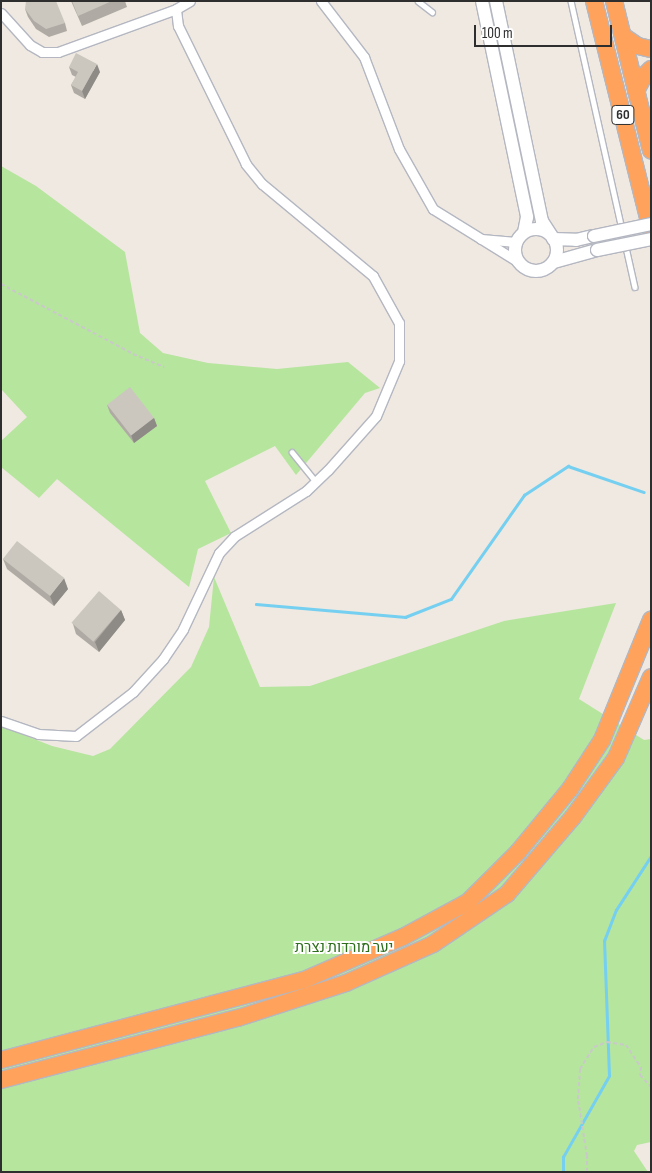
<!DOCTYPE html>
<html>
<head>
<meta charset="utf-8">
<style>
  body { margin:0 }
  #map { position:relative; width:652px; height:1173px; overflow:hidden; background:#efe9e1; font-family:"Sofia Sans Condensed",Heebo,sans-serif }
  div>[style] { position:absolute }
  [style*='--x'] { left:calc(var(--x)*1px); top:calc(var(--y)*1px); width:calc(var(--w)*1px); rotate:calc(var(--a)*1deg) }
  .green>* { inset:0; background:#b6e59e }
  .stream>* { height:2.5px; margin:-1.25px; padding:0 1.25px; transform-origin:1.25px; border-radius:1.25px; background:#75cff0 }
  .path>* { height:2px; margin-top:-1px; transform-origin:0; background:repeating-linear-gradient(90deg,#c9c9c9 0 4px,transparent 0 6.5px) }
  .roads { filter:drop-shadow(1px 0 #b4b7c1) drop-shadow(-1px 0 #b4b7c1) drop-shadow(0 1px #b4b7c1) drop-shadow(0 -1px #b4b7c1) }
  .lane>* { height:4.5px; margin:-2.25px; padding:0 2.25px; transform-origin:2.25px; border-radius:2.25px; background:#fff }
  .street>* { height:9px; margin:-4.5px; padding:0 4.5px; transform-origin:4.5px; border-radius:4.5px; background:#fff }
  .secondary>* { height:12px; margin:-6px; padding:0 6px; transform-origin:6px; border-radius:6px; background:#fff }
  .secondary>.ring { margin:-6px; padding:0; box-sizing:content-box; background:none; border:12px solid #fff; border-radius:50% }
  .highway>* { height:16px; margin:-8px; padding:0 8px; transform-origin:8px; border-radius:8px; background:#ffa35c }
  .bridges { filter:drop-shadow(1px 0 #b4b7c1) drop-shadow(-1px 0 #b4b7c1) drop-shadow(0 1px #b4b7c1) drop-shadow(0 -1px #b4b7c1) }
  .secondary-bridge>* { height:12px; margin:-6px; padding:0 6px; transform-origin:6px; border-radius:6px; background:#fff }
  .wall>* { inset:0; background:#afaba4 }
  .shaded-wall>* { inset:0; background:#8e8b86 }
  .building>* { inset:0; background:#cbc7bf; transform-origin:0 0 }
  span { translate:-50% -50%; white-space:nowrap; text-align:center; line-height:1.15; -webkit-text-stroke:4px #fff; paint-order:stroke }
  .shield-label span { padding:1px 4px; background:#fff; border:1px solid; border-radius:4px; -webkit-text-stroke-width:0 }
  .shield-label { font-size:14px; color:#2e2e2e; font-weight:700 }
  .park-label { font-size:15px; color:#2c6e1b }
  .frame { position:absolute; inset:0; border:2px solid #2e2e2e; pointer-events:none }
  .scale { position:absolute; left:474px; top:25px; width:138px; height:22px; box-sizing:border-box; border:2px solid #2e2e2e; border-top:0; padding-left:6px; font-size:15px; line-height:18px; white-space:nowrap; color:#2e2e2e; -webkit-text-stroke:4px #fff; paint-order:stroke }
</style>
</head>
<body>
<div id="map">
  <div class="green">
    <div style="clip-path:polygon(1px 166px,36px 186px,125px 252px,140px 333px,163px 353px,208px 363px,277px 369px,348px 362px,380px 388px,365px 393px,296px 475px,275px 446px,205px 481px,231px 533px,198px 549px,189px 587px,57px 479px,39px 498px,1px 467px,1px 441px,27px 417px,1px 389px)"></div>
    <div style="clip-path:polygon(214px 577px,260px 687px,310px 686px,504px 621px,616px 603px,579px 699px,644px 740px,651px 739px,651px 1142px,637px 1145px,634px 1151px,648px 1172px,1px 1172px,1px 726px,52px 746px,93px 756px,110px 749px,191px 667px,209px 627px)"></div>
  </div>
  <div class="stream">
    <div style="--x:256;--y:604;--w:150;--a:5"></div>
    <div style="--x:405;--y:617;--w:49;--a:-21.4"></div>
    <div style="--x:451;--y:599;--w:127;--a:-54.9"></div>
    <div style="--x:524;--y:495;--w:53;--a:-33.4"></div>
    <div style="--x:568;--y:466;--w:80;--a:18.9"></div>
    <div style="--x:563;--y:1172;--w:15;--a:-90"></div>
    <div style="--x:563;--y:1157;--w:93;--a:-60.4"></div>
    <div style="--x:609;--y:1076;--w:135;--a:-92.1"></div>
    <div style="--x:604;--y:941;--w:33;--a:-69"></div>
    <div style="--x:616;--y:910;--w:64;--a:-57.1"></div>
  </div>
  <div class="path">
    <div style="--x:1;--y:284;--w:149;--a:27.9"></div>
    <div style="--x:133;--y:354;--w:34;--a:23"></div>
    <div style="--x:587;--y:1172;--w:16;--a:-90"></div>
    <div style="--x:587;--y:1156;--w:58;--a:-99"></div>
    <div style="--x:578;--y:1099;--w:30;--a:-86"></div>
    <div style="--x:580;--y:1069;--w:26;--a:-58"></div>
    <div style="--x:594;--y:1047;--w:14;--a:-21"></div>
    <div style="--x:607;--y:1042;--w:19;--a:9"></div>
    <div style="--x:626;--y:1045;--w:27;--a:56"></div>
    <div style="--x:641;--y:1067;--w:8;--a:97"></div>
    <div style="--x:640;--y:1075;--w:16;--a:47"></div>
  </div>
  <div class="roads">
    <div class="lane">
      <div style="--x:418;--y:1;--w:18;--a:38"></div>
      <div style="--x:571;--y:1;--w:293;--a:77.4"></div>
      <div style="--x:292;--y:452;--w:38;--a:51"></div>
    </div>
    <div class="street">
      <div style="--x:321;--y:1;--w:71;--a:52.5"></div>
      <div style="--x:364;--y:57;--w:98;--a:69.2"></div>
      <div style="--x:399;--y:149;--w:69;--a:60.5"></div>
      <div style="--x:433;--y:209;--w:99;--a:31.8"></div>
      <div style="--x:1;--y:13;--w:43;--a:47.8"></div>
      <div style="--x:30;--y:45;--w:14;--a:30"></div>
      <div style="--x:42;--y:52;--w:16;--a:0"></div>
      <div style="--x:58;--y:52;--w:126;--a:-20"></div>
      <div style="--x:481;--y:239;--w:35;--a:5"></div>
      <div style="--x:1;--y:721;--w:39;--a:19"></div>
      <div style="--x:38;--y:734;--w:38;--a:3"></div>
      <div style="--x:76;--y:736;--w:72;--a:-37.7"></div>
      <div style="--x:133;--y:692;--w:45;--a:-47.7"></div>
      <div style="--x:163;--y:659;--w:36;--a:-56"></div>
      <div style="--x:183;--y:629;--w:84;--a:-64.7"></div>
      <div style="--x:219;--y:553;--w:23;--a:-47"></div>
      <div style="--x:235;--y:536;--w:84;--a:-32.4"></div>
      <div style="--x:306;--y:491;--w:30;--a:-44"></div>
      <div style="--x:328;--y:470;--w:72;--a:-48.4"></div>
      <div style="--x:376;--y:416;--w:60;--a:-67.3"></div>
      <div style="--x:399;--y:361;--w:38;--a:-90"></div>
      <div style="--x:399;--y:323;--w:54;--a:-119"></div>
      <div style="--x:373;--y:276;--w:144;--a:-140.3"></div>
      <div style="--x:262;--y:184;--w:26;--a:-129"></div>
      <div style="--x:246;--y:164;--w:154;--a:-116.2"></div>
      <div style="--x:178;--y:26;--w:17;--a:-97"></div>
      <div style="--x:176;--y:9;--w:16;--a:-30"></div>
    </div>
    <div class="secondary">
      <div style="--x:482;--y:1;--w:221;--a:78.2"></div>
      <div style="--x:527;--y:217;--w:15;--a:101"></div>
      <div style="--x:496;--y:1;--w:225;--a:78.2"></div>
      <div style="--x:542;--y:221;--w:17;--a:57"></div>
      <div class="ring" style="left:515px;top:229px;width:30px;height:30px"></div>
      <div style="--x:553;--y:239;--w:23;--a:2"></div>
      <div style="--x:576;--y:240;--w:18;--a:-13"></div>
      <div style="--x:554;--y:262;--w:45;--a:-15.6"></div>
    </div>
    <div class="highway">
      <div style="--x:594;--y:1;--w:235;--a:76"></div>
      <div style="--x:614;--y:1;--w:154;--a:76.1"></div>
      <div style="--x:623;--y:36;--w:18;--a:34"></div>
      <div style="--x:638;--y:46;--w:13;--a:13"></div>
      <div style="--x:636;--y:91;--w:17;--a:-62"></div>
      <div style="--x:644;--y:76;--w:10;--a:-45"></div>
      <div style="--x:1;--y:1060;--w:313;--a:-14.8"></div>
      <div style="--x:304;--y:980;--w:108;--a:-23.5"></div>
      <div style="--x:403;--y:937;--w:74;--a:-28.3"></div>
      <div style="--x:468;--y:902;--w:71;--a:-45"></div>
      <div style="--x:518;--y:852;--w:82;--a:-50.5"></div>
      <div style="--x:570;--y:789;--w:59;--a:-56.9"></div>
      <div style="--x:602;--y:740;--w:130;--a:-67.8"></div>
      <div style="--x:1;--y:1080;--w:245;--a:-14.7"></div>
      <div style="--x:238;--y:1018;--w:114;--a:-18"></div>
      <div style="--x:346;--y:983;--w:95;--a:-24.1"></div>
      <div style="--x:433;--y:944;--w:89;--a:-34"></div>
      <div style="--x:507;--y:894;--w:101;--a:-49.4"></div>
      <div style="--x:573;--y:817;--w:73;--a:-53.9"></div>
      <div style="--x:616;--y:758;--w:88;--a:-66.6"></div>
    </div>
  </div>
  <div class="bridges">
    <div class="secondary-bridge">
      <div style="--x:594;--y:236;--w:58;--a:-11.9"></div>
      <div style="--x:597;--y:250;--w:55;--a:-11.5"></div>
    </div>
  </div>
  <div class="wall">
    <div style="clip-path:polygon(71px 1px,125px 1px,127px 7px,82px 26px)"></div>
    <div style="clip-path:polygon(25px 9px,65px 23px,67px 31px,49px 37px,36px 29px,28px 17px)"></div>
    <div style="clip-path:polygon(69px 67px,100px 72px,85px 99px,74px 93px,71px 85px,76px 77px,72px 75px)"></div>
    <div style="clip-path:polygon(107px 405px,154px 418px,157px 426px,134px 443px,110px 413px)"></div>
    <div style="clip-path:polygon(3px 559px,68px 589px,54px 606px,7px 569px)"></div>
    <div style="clip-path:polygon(121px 610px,125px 620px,99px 652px,76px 634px,73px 624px)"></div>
  </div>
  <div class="shaded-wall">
    <div style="clip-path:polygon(97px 64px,100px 72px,85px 99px,82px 91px)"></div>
    <div style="clip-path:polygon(154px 418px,157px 426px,134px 443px,131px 435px)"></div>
    <div style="clip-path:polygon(64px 578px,68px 589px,54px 606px,50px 596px)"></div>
    <div style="clip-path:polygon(121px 610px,125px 620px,99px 652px,95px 642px)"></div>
  </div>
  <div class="building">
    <div style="clip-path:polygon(26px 1px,56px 1px,65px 23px,46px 29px,34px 21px,25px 9px)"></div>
    <div style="clip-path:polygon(72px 1px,112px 1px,78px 16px)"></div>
    <div style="clip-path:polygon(76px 53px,97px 64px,82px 91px,71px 85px,78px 72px,69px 67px)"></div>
    <div style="left:130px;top:387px;width:39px;height:29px;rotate:52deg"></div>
    <div style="left:17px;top:541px;width:60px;height:23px;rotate:38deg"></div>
    <div style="left:99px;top:591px;width:29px;height:42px;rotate:41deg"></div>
  </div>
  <div class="shield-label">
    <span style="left:623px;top:115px">60</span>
  </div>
  <div class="park-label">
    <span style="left:344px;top:948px">יער מורדות נצרת</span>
  </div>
  <div class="frame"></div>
  <div class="scale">100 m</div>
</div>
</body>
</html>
